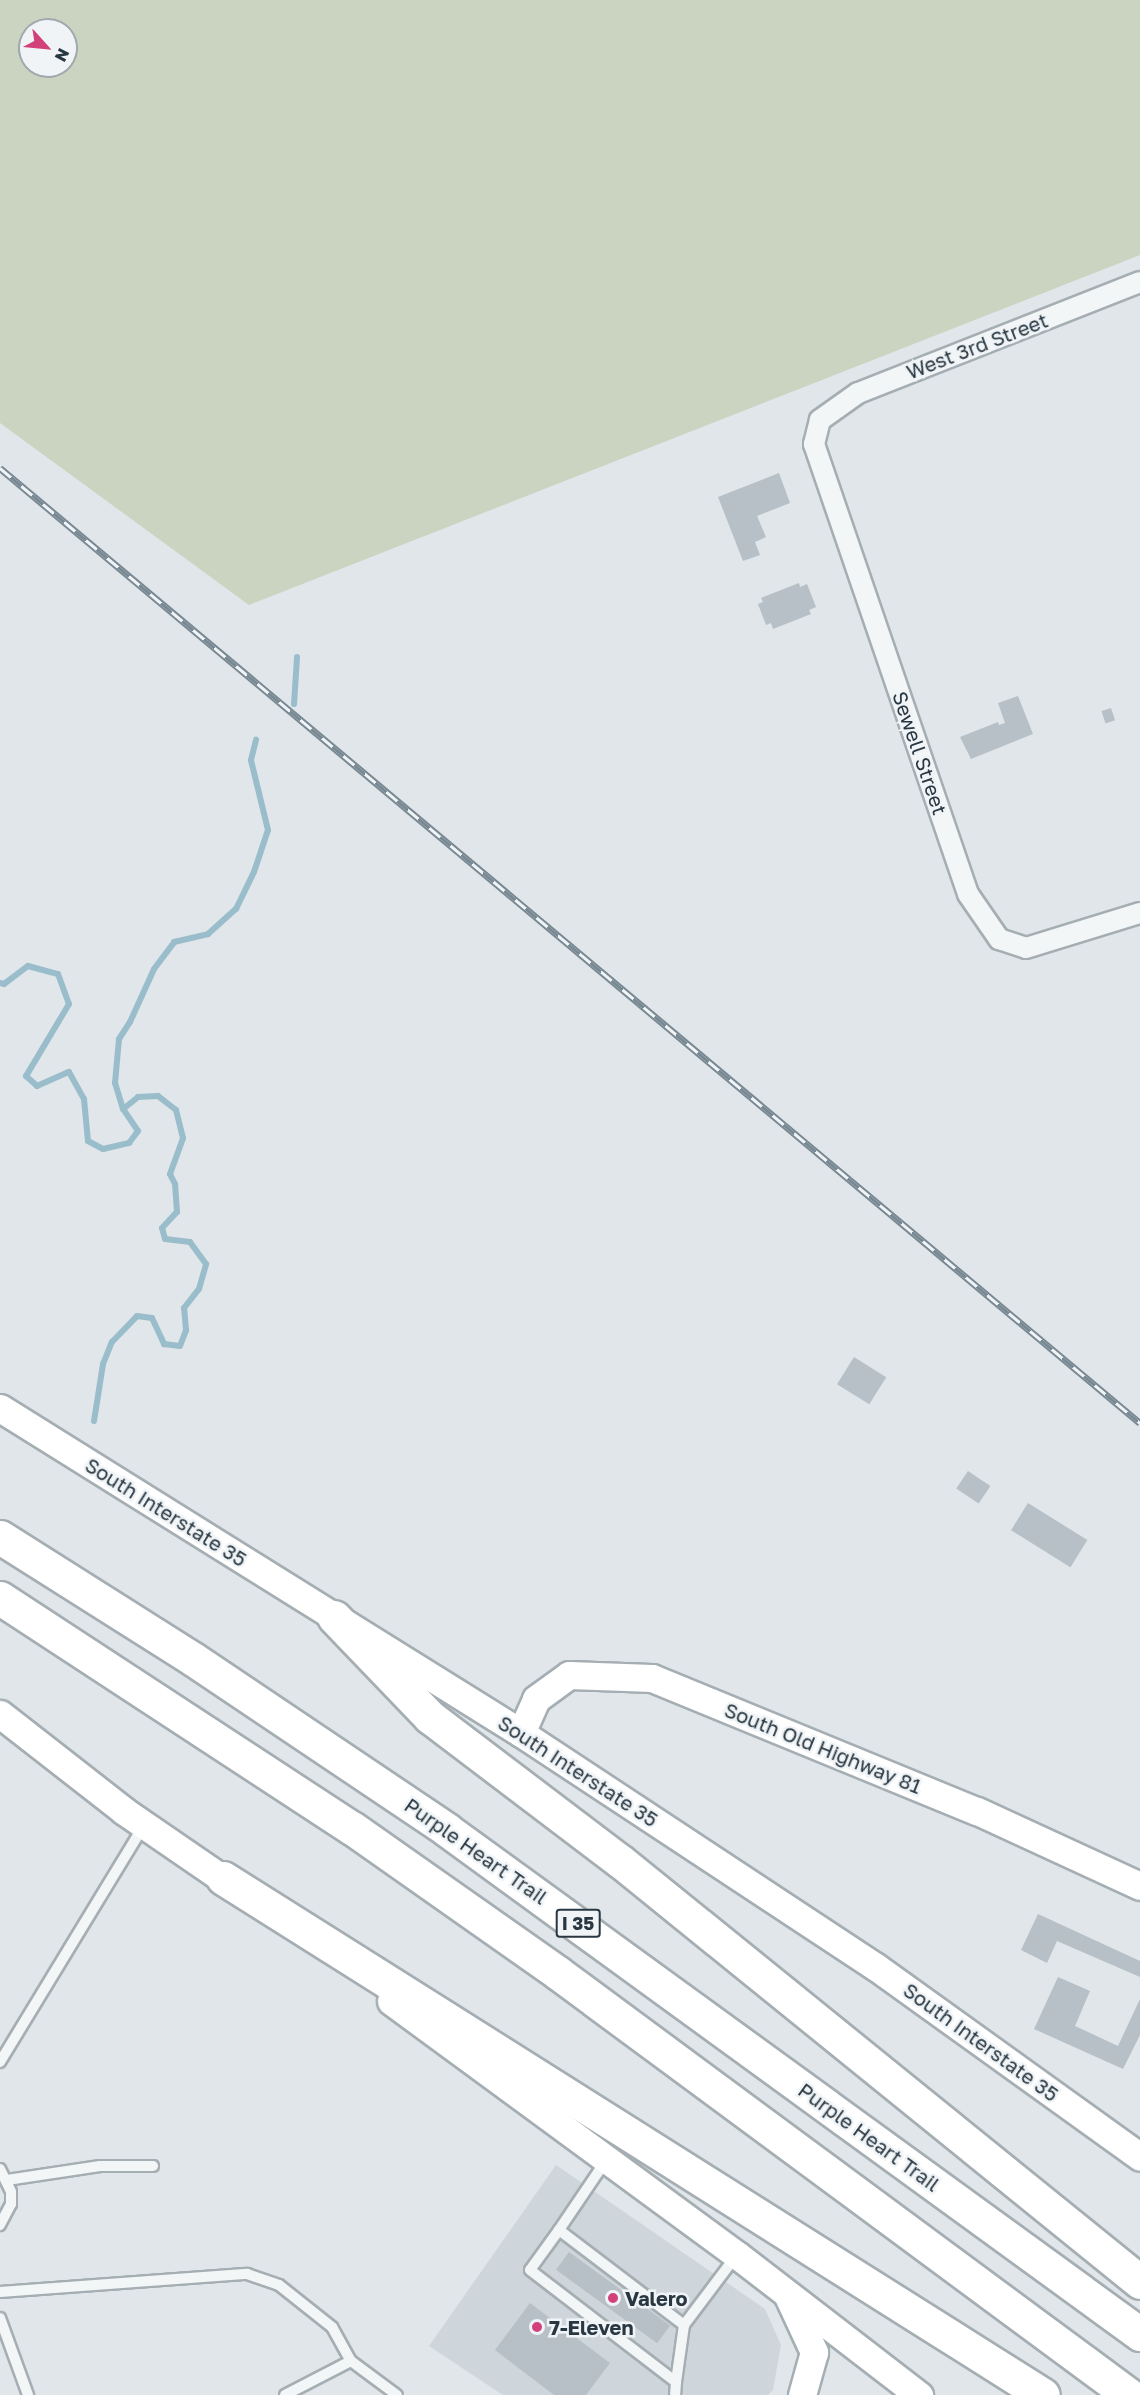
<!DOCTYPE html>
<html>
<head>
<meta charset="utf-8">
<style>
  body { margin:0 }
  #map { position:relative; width:1140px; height:2395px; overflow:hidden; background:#e0e6e9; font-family:"Golos Text",sans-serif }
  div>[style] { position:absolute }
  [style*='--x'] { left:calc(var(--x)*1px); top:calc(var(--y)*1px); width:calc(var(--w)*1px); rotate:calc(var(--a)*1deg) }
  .built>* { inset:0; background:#ced6db }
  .green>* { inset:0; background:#cad4c1 }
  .stream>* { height:6px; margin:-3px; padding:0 3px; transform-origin:3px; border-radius:3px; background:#9abdcb }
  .building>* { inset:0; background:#b7c0c6; transform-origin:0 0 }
  .roads { filter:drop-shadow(2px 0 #a5aeb3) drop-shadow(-2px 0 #a5aeb3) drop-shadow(0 2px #a5aeb3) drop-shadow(0 -2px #a5aeb3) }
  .lane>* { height:10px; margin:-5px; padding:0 5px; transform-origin:5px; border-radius:5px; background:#f3f6f7 }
  .street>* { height:20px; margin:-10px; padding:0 10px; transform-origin:10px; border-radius:10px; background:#f3f6f7 }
  .secondary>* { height:27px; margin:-13.5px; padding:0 13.5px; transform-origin:13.5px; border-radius:13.5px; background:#fff }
  .highway>* { height:33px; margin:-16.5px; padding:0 16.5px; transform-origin:16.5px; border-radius:16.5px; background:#fff }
  .rail>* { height:7px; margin-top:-3.5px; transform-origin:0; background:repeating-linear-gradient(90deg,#f0f4f7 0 14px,#798993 0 28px); box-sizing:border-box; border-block:2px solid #798993 }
  .dots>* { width:16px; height:16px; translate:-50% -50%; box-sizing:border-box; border:3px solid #f0f4f7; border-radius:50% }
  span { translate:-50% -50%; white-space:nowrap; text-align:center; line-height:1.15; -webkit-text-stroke:5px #f0f4f7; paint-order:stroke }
  .shield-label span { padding:2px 4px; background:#f0f4f7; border:2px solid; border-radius:4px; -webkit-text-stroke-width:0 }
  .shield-label { font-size:18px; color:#283741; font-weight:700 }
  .street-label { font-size:20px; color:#283741 }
  .poi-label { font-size:20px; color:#283741; font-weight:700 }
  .left { translate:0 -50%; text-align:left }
  .north { position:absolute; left:18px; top:18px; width:60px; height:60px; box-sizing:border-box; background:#f0f4f7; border:2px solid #a0a8ae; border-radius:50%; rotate:117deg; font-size:16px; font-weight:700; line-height:24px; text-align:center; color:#283741 }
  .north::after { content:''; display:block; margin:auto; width:21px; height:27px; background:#d2417a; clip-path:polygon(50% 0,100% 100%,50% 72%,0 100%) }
</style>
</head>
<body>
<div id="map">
  <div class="built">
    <div style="clip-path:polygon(556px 2165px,765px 2309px,781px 2345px,773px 2390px,768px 2395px,503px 2395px,429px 2346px)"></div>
  </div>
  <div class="green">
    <div style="clip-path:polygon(evenodd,0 0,1140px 0,1140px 255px,249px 605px,0 423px,0 0,30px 30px,66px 30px,66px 66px,30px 66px,30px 30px)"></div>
  </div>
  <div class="stream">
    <div style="--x:294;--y:704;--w:47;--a:-86.3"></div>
    <div style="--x:0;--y:983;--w:4;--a:14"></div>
    <div style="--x:4;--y:984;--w:30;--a:-37"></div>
    <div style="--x:28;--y:966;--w:31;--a:15"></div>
    <div style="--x:58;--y:974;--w:32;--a:70"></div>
    <div style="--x:69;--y:1004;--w:84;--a:120.8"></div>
    <div style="--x:26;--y:1076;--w:15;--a:42"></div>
    <div style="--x:37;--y:1086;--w:35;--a:-24"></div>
    <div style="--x:69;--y:1072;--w:31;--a:61"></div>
    <div style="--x:84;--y:1099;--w:42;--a:84.6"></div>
    <div style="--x:88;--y:1141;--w:17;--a:28"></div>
    <div style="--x:103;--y:1149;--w:27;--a:-13"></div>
    <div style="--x:129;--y:1143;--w:15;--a:-53"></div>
    <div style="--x:138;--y:1131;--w:27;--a:-124"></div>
    <div style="--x:94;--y:1421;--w:58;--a:-81"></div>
    <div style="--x:103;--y:1364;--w:24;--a:-68"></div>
    <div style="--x:112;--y:1342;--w:36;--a:-46"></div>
    <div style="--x:137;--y:1316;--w:15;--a:8"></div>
    <div style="--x:152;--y:1318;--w:29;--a:65"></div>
    <div style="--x:164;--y:1344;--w:16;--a:7"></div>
    <div style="--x:180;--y:1346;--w:17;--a:-69"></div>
    <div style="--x:186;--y:1330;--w:22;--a:-95"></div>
    <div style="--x:184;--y:1308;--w:24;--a:-52"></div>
    <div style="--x:199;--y:1289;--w:26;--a:-74"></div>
    <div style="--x:206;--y:1264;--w:27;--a:-126"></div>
    <div style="--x:190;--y:1242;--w:25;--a:-173"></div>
    <div style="--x:165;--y:1239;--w:11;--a:-105"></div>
    <div style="--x:162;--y:1228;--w:22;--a:-47"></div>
    <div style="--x:177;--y:1212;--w:28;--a:-94"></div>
    <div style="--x:175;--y:1184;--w:11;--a:-117"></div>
    <div style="--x:170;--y:1174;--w:38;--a:-70"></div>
    <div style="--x:183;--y:1138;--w:29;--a:-104"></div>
    <div style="--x:176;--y:1110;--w:23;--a:-142"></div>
    <div style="--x:158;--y:1096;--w:20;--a:177"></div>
    <div style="--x:138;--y:1097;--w:19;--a:141"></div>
    <div style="--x:123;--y:1109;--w:27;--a:-107"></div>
    <div style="--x:115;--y:1083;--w:44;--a:-84.8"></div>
    <div style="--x:119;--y:1039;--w:20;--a:-57"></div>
    <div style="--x:130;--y:1022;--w:58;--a:-65.6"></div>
    <div style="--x:154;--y:969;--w:34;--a:-53"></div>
    <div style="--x:174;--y:942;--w:35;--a:-13"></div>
    <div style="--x:208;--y:934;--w:38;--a:-42"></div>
    <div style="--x:236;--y:909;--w:41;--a:-64.1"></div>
    <div style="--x:254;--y:872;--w:44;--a:-71.6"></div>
    <div style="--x:268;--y:830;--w:72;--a:-103.7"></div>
    <div style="--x:251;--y:760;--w:21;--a:-76"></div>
  </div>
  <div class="building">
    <div style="clip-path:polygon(779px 473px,790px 503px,757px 516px,766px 537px,755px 542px,760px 555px,743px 561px,718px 497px)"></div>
    <div style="clip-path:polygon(799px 583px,800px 587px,807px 584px,816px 607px,809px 610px,811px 614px,773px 629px,771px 623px,766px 625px,758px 604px,763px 602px,761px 598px)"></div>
    <div style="clip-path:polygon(1018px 696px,1033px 734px,971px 759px,960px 737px,998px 722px,999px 725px,1005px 723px,998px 703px)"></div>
    <div style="left:1111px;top:708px;width:13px;height:10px;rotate:72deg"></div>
    <div style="left:854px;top:1357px;width:38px;height:32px;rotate:32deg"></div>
    <div style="left:968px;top:1471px;width:27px;height:21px;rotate:34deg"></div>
    <div style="left:1028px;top:1503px;width:70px;height:32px;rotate:32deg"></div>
    <div style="clip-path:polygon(1038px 1914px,1140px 1961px,1140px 1977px,1057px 1941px,1047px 1963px,1021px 1950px)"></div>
    <div style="clip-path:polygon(1058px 1977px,1090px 1991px,1075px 2026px,1118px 2046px,1140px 1999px,1140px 2035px,1123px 2069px,1034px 2029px)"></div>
    <div style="left:569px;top:2252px;width:125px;height:22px;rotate:36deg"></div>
    <div style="clip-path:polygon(530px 2303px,610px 2363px,586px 2395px,554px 2395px,495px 2350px)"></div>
  </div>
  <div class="roads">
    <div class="lane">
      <div style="--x:0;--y:2062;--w:277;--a:-58.7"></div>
      <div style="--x:607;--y:2159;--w:86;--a:124.1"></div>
      <div style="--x:559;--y:2230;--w:157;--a:37.2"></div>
      <div style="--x:684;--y:2325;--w:86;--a:-53"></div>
      <div style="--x:0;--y:2169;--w:25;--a:64"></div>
      <div style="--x:11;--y:2192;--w:12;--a:90"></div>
      <div style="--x:11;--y:2204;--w:24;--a:118"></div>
      <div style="--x:7;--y:2180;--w:94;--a:-8.6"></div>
      <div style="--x:100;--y:2166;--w:53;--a:0"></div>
      <div style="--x:559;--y:2230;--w:49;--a:125.9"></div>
      <div style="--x:530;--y:2270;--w:184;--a:37.5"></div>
      <div style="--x:676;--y:2382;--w:13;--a:94"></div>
      <div style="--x:0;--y:2292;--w:248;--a:-4.2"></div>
      <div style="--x:247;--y:2274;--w:34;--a:19"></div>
      <div style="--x:279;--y:2285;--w:68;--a:38.4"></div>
      <div style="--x:332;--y:2327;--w:39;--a:61"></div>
      <div style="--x:351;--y:2361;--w:57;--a:36.5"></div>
      <div style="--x:0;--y:2318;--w:82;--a:70"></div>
      <div style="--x:676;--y:2382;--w:58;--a:-82"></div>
      <div style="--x:285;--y:2395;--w:74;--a:-27.3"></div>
    </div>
    <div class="street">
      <div style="--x:1140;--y:282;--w:303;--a:158.5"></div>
      <div style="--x:858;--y:393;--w:47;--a:144.6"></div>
      <div style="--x:820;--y:420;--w:25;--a:104"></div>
      <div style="--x:814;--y:444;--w:476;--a:71.1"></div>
      <div style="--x:968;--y:894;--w:55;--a:55.4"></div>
      <div style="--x:999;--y:939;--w:28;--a:18"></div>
      <div style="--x:1026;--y:948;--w:119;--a:-17.1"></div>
    </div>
    <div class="secondary">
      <div style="--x:0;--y:1408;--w:614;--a:31.96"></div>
      <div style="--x:521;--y:1733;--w:425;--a:33.4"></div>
      <div style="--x:876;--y:1967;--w:325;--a:35.7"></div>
      <div style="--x:0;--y:1714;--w:157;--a:38"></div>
      <div style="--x:124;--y:1811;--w:140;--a:34.5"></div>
      <div style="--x:521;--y:1733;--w:37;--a:-66"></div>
      <div style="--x:536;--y:1699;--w:41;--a:-36"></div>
      <div style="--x:569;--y:1675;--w:83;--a:2.1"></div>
      <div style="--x:652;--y:1678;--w:351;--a:22.3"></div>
      <div style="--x:977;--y:1811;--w:179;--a:24.7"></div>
      <div style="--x:391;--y:2001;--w:429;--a:36.3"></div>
      <div style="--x:737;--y:2255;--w:230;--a:37.6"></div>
      <div style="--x:788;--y:2296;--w:62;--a:65.1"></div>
      <div style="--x:814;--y:2352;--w:45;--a:105.6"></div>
    </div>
    <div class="highway">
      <div style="--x:0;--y:1537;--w:228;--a:32.3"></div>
      <div style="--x:193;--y:1659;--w:306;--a:33.9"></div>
      <div style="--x:447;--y:1830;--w:857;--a:36.03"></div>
      <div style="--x:0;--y:1598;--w:420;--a:33.2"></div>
      <div style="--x:352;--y:1828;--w:252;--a:35.1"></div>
      <div style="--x:558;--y:1973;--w:710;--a:36.47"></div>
      <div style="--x:334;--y:1617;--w:139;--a:46.2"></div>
      <div style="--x:430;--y:1717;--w:238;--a:37.2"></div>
      <div style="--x:620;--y:1861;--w:669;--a:38.99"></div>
      <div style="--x:223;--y:1878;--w:969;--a:32.23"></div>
    </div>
  </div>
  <div class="rail">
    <div style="--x:0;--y:468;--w:1487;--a:39.95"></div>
  </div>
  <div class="dots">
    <div style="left:613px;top:2298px;background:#d2417a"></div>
    <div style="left:537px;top:2327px;background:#d2417a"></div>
  </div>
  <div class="shield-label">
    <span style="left:578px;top:1923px">I 35</span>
  </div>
  <div class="street-label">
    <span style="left:977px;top:346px;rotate:-21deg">West 3rd Street</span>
    <span style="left:920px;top:753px;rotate:71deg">Sewell Street</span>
    <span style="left:166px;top:1512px;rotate:32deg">South Interstate 35</span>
    <span style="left:823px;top:1748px;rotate:22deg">South Old Highway 81</span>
    <span style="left:578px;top:1771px;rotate:33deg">South Interstate 35</span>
    <span style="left:476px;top:1851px;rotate:35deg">Purple Heart Trail</span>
    <span style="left:981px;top:2042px;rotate:36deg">South Interstate 35</span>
    <span style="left:869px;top:2137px;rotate:36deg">Purple Heart Trail</span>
  </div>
  <div class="poi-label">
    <span class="left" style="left:625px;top:2298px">Valero</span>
    <span class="left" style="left:549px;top:2327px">7-Eleven</span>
  </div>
  <div class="north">N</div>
</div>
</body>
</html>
